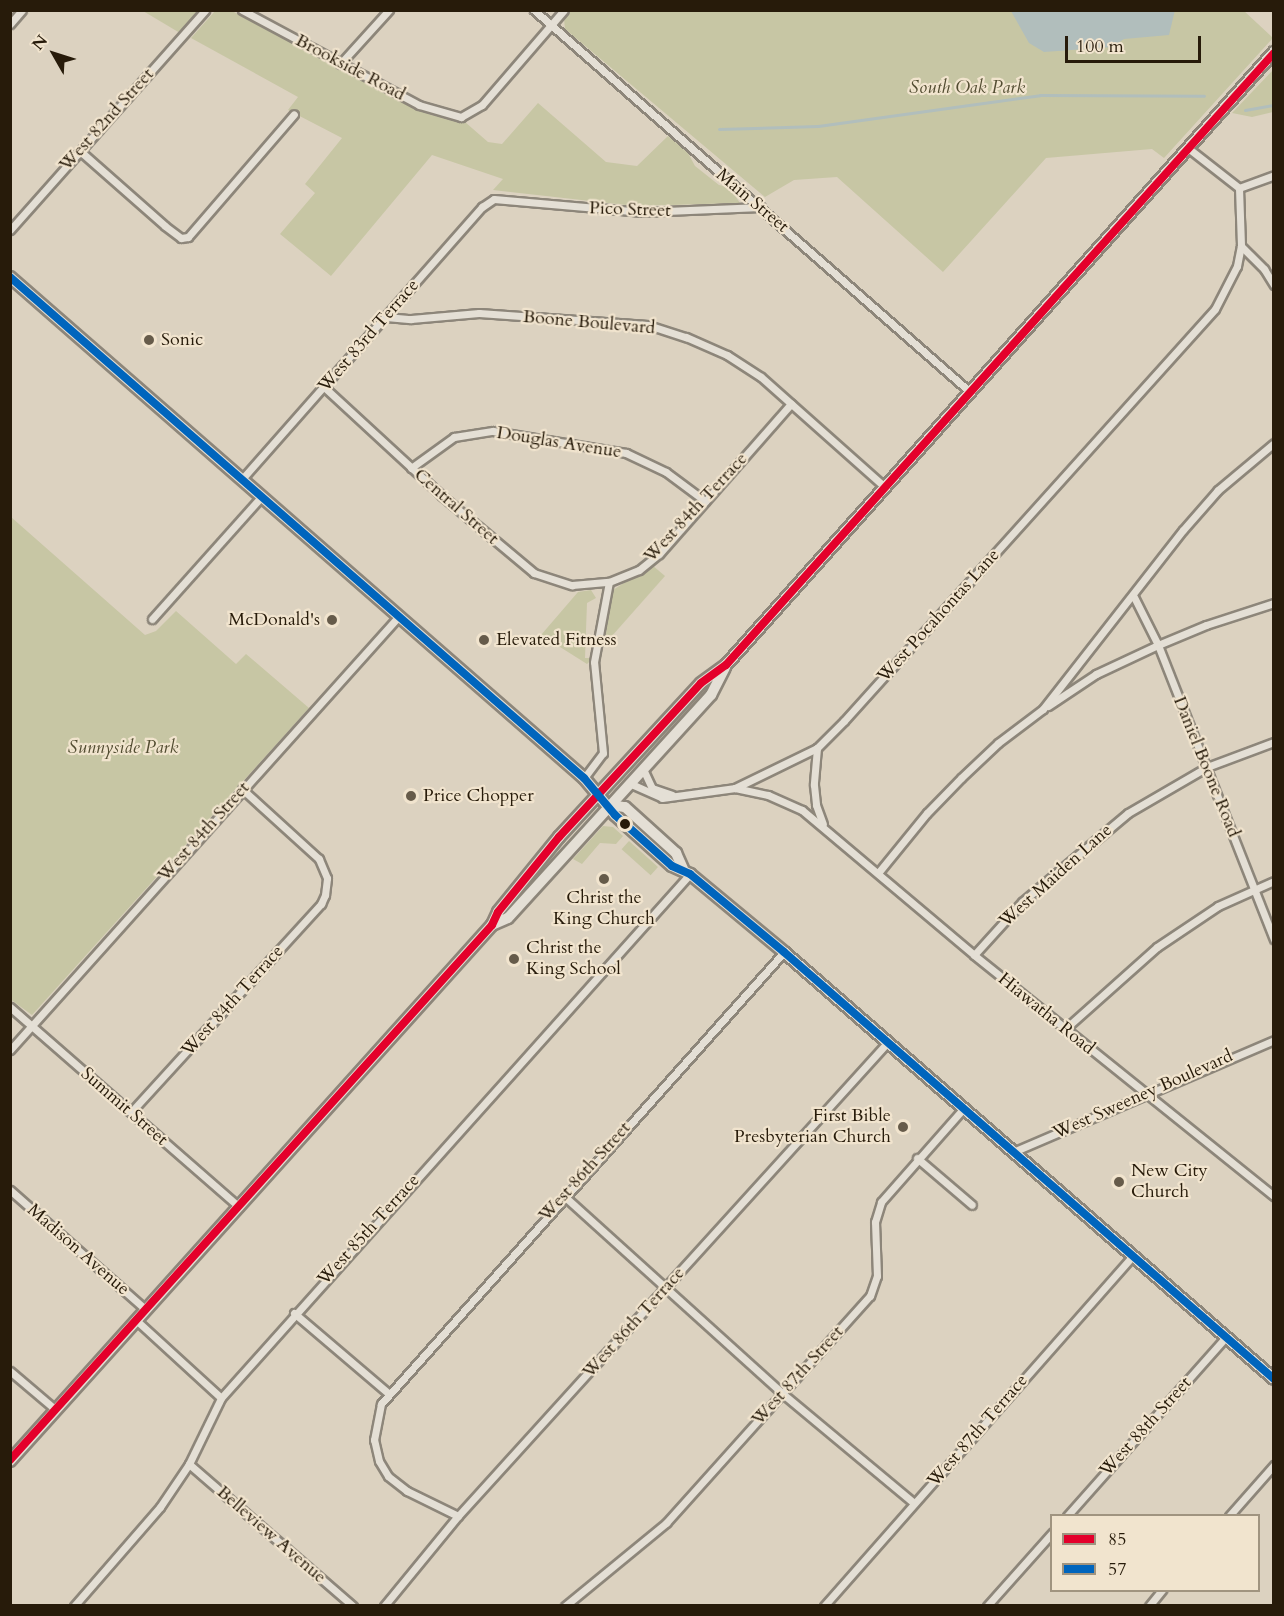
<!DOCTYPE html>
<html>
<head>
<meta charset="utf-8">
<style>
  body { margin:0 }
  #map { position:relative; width:1284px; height:1616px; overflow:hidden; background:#dcd2c0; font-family:Cardo,serif }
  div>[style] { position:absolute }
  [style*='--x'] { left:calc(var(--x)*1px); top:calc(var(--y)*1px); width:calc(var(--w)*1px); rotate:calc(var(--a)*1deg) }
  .green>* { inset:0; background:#c7c6a4; transform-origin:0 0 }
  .water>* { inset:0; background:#b1bebc }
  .stream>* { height:3px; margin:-1.5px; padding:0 1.5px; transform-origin:1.5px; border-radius:1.5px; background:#b1bebc }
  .roads { filter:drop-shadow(2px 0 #8d867a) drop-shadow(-2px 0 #8d867a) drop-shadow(0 2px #8d867a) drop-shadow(0 -2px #8d867a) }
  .minor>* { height:7px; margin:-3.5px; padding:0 3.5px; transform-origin:3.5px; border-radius:3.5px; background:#e4dfd5 }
  .secondary>* { height:10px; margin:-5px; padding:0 5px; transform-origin:5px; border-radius:5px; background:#e4dfd5 }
  .bus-1>* { height:8px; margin:-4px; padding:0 4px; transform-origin:4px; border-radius:4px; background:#e4002b }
  .bus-2>* { height:8px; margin:-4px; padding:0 4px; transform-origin:4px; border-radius:4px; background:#0065bd }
  .dots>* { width:16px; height:16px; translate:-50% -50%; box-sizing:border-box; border:3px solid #f1e4ce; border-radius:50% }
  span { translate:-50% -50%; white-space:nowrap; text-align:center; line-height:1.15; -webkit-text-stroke:4.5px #f1e4ce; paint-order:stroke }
  .street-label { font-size:18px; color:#271b0a }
  .park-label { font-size:18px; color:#524c31; font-style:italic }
  .poi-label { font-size:18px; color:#271b0a }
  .left { translate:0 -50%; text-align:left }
  .right { translate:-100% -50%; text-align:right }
  .frame { position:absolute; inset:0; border:12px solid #271b0a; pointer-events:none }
  .legend { position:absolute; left:1050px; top:1514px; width:210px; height:78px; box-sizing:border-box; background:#f1e4ce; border:2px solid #a09480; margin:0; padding:8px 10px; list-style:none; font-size:18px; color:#271b0a }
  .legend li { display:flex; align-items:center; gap:12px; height:30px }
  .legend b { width:30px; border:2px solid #a09480 }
  .north { position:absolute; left:24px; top:24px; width:60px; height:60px; -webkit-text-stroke:4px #f1e4ce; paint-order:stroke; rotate:309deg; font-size:16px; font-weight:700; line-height:24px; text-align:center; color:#271b0a }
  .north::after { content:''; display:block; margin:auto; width:21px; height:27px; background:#271b0a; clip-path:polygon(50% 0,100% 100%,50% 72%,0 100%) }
  .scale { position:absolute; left:1065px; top:36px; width:136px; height:27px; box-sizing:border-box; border:3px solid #271b0a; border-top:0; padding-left:8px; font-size:18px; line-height:21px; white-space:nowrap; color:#271b0a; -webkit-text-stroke:4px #f1e4ce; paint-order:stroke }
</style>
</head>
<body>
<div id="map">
  <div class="green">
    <div style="clip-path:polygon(572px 10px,1243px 10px,1273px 38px,1164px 158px,1152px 149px,1046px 158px,943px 272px,837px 177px,794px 180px,765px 197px,565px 29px,564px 19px)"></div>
    <div style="clip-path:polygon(143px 11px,201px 11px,180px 33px)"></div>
    <div style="clip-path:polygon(215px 11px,232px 11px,431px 115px,465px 122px,488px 142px,502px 144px,538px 103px,606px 162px,637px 166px,668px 136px,688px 153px,695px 166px,719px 185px,729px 187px,740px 203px,635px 206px,493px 190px,503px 179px,432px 155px,331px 276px,280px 234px,315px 193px,305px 184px,342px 138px,288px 110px,298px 97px,191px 38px)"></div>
    <div style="clip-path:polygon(1273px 70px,1273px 112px,1252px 117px,1232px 113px)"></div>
    <div style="clip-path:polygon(11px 517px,145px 635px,156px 631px,176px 611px,236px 664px,246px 654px,309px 708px,32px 1015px,10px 999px)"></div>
    <div style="clip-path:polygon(652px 565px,665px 576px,604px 645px,613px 590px)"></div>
    <div style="clip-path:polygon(591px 590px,596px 598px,587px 603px,585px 658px,593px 658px,587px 664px,541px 635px,578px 592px)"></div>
    <div style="clip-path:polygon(603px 826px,613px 827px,623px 836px,616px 844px,600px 843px,582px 864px,573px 859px)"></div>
    <div style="left:629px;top:841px;width:39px;height:11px;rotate:42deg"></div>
  </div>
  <div class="water">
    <div style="clip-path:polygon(1175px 10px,1169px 35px,1124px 39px,1112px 47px,1044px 52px,1029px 43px,1011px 11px)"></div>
  </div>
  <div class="stream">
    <div style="--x:1245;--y:110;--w:29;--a:-10"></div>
    <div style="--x:719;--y:129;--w:99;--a:-1.7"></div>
    <div style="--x:818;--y:126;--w:224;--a:-7.9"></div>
    <div style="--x:1040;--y:95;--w:164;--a:0.3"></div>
  </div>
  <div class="roads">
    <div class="minor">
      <div style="--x:242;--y:10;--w:201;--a:28.2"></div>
      <div style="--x:419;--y:105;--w:44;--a:15.9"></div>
      <div style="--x:461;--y:117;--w:24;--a:-30"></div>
      <div style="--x:482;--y:105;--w:125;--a:-49.2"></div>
      <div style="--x:534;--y:10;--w:580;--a:41.22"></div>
      <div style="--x:10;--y:24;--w:18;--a:-49"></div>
      <div style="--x:340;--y:64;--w:73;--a:-47.8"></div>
      <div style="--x:1188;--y:148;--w:65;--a:38.1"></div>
      <div style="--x:1239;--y:188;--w:58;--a:88"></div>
      <div style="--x:1241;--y:246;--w:33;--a:45"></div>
      <div style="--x:1264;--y:269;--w:19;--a:58"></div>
      <div style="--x:80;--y:151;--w:113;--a:41.4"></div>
      <div style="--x:165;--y:226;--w:20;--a:37"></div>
      <div style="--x:181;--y:238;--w:7;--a:-8"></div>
      <div style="--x:188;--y:237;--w:162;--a:-49.2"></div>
      <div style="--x:1239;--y:188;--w:37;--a:-20"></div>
      <div style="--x:10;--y:230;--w:294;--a:-48.4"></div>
      <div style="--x:386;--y:317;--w:25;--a:5"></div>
      <div style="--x:411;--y:319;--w:68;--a:-5"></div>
      <div style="--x:479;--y:313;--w:169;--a:4.1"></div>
      <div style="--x:648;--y:325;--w:40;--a:18"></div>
      <div style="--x:686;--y:337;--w:45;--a:23.7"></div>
      <div style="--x:727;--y:355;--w:40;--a:32.9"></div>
      <div style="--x:761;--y:377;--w:166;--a:41.6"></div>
      <div style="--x:324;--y:387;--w:161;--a:42.7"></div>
      <div style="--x:442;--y:496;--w:120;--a:39.9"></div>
      <div style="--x:534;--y:573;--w:40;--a:18"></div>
      <div style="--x:572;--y:585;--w:37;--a:-5"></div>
      <div style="--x:411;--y:468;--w:53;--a:-35.8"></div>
      <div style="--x:454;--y:437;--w:39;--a:-9"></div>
      <div style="--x:493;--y:431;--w:135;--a:9.4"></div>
      <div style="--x:626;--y:453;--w:44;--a:25.4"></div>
      <div style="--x:666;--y:472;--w:49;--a:36.6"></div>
      <div style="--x:242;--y:479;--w:363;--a:-48.6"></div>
      <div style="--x:482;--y:207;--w:14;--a:-34"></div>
      <div style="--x:494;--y:199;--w:149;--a:5"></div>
      <div style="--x:642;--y:212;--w:119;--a:-2.4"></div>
      <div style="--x:1134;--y:597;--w:54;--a:63.4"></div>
      <div style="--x:1158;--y:645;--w:316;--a:68.5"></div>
      <div style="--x:152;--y:619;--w:165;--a:-48.2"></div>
      <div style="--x:1048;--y:706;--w:58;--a:-33.7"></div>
      <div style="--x:1096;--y:674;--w:68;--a:-25.1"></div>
      <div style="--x:1158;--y:645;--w:52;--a:-22.6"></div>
      <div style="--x:1206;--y:625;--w:71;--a:-17.9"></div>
      <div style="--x:817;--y:748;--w:37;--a:95"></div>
      <div style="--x:814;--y:785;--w:20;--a:84"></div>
      <div style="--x:816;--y:805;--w:20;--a:70"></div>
      <div style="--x:643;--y:769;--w:21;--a:65"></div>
      <div style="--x:652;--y:788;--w:21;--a:19"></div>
      <div style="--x:584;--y:778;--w:31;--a:-53"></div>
      <div style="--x:603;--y:753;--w:91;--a:-95.6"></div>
      <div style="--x:594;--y:662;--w:81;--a:-79.4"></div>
      <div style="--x:609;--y:582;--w:32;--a:-22"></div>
      <div style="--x:639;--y:570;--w:26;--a:-39"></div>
      <div style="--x:659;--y:554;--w:200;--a:-48.7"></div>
      <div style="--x:629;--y:783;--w:36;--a:24"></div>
      <div style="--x:662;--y:798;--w:74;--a:-7.8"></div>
      <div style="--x:735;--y:788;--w:34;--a:12"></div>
      <div style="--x:768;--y:795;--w:37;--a:24"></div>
      <div style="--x:802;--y:810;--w:225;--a:40.1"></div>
      <div style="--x:974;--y:955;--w:385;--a:38.8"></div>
      <div style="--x:735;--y:788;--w:91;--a:-26"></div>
      <div style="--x:817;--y:748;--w:38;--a:-45"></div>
      <div style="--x:844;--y:721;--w:554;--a:-48"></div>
      <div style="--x:1215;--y:309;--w:48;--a:-62.9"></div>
      <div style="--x:1237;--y:266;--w:20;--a:-79"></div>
      <div style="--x:878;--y:873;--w:77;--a:-50.8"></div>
      <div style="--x:927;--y:813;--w:49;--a:-45.8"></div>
      <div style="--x:961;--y:778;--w:51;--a:-43.4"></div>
      <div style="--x:998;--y:743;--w:56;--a:-37.1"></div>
      <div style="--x:1043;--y:709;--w:227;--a:-52"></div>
      <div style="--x:1183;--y:530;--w:53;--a:-48.8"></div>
      <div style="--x:1218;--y:490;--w:73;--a:-40"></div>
      <div style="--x:974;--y:955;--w:72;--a:-47.8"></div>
      <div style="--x:1022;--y:902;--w:138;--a:-40"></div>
      <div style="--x:1128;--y:813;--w:91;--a:-30.2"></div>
      <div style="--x:1207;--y:767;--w:72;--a:-20.5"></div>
      <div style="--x:10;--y:1007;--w:304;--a:41.1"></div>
      <div style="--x:1065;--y:1029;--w:123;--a:-41.7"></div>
      <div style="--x:1157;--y:947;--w:73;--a:-33.9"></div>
      <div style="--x:1218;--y:906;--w:61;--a:-24.1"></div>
      <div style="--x:10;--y:1050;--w:583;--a:-48.13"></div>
      <div style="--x:131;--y:1112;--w:282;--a:-47.6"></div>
      <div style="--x:321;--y:904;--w:10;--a:-66"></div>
      <div style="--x:325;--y:895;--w:17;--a:-83"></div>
      <div style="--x:327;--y:878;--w:21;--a:-113"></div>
      <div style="--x:319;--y:859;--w:104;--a:-137.7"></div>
      <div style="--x:1013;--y:1152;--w:284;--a:-23.2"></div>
      <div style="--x:917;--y:1158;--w:72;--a:40.5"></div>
      <div style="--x:10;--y:1190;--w:181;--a:41.4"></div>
      <div style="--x:564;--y:1196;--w:295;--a:42.1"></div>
      <div style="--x:783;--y:1394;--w:170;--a:39.8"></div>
      <div style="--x:294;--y:1313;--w:123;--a:40.4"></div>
      <div style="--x:136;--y:1320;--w:115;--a:42.5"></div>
      <div style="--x:10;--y:1371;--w:60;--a:40.3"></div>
      <div style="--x:189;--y:1464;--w:217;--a:40.9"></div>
      <div style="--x:458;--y:1516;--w:57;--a:-153.9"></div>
      <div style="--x:407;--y:1491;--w:24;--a:-142"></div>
      <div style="--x:388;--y:1476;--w:17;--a:-121"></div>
      <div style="--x:379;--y:1461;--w:22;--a:-103"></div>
      <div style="--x:374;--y:1440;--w:37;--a:-79"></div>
      <div style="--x:381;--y:1404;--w:606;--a:-48.28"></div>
      <div style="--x:1067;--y:1516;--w:238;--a:-48.4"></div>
      <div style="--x:1229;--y:1516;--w:68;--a:-48.6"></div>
      <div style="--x:74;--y:1606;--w:131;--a:-49"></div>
      <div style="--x:160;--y:1507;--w:52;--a:-56"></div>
      <div style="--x:189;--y:1464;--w:73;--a:-64.1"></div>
      <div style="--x:221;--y:1398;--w:703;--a:-48.17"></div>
      <div style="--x:384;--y:1606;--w:117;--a:-50.6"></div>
      <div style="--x:458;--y:1516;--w:639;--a:-47.79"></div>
      <div style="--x:565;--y:1606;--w:131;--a:-39.4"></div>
      <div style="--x:666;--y:1523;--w:305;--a:-48.1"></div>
      <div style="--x:870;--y:1296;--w:21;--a:-71"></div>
      <div style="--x:877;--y:1276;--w:54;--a:-92.1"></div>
      <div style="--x:875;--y:1222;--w:21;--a:-73"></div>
      <div style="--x:881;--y:1202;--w:124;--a:-48.6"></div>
      <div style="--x:824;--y:1606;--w:465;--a:-48.6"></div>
      <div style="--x:987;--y:1606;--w:98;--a:-48.3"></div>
      <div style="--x:1149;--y:1606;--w:21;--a:-51"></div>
    </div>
    <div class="secondary">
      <div style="--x:10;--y:277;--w:762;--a:41.12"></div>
      <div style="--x:584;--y:778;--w:48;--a:50"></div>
      <div style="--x:615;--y:815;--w:76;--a:41.8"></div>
      <div style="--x:672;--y:866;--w:20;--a:24"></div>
      <div style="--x:690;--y:874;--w:122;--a:39.7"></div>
      <div style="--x:784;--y:952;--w:650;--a:41.07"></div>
      <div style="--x:610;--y:805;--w:15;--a:8"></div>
      <div style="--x:625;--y:807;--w:69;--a:42"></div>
      <div style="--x:676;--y:853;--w:17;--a:66"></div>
      <div style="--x:492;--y:925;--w:17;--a:-24"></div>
      <div style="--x:508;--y:918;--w:302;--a:-47.7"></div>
      <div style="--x:711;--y:695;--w:30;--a:-63"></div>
      <div style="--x:10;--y:1461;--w:721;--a:-48.04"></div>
      <div style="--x:492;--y:925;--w:14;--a:-65"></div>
      <div style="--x:498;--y:912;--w:97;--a:-50.9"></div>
      <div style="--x:559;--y:837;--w:209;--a:-47.3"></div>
      <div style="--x:701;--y:683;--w:31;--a:-36"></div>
      <div style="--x:726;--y:665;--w:822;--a:-48.2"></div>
    </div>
  </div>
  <div class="bus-1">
    <div style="--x:10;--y:1460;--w:720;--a:-47.98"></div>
    <div style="--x:492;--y:925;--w:14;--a:-65"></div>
    <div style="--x:498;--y:912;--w:97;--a:-50.9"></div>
    <div style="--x:559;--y:837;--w:209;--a:-47.3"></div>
    <div style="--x:701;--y:683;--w:31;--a:-36"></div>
    <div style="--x:726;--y:665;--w:821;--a:-48.16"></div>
  </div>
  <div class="bus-2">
    <div style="--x:10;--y:277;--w:762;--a:41.12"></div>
    <div style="--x:584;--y:778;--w:48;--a:50"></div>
    <div style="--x:615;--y:815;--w:76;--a:41.8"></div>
    <div style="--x:672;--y:866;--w:20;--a:24"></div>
    <div style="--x:690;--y:874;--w:122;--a:39.7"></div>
    <div style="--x:784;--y:952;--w:650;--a:41.07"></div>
  </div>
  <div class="dots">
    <div style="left:149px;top:340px;background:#665b4a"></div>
    <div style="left:332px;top:620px;background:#665b4a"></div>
    <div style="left:484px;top:640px;background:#665b4a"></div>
    <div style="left:411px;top:796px;background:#665b4a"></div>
    <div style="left:625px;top:824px;background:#271b0a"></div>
    <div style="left:604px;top:879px;background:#665b4a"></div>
    <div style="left:514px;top:959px;background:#665b4a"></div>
    <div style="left:903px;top:1127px;background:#665b4a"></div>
    <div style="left:1119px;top:1182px;background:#665b4a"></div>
  </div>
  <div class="street-label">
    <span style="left:350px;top:68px;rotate:28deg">Brookside Road</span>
    <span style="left:107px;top:120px;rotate:-48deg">West 82nd Street</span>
    <span style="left:752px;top:201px;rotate:40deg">Main Street</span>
    <span style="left:630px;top:210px;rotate:2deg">Pico Street</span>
    <span style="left:589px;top:323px;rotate:5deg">Boone Boulevard</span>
    <span style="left:369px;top:336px;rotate:-49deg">West 83rd Terrace</span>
    <span style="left:559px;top:443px;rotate:9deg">Douglas Avenue</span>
    <span style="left:456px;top:507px;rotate:41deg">Central Street</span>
    <span style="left:696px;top:508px;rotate:-47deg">West 84th Terrace</span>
    <span style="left:939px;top:616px;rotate:-48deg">West Pocahontas Lane</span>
    <span style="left:1206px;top:767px;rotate:68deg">Daniel Boone Road</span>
    <span style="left:204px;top:832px;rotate:-48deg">West 84th Street</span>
    <span style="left:1056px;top:876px;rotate:-42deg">West Maiden Lane</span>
    <span style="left:233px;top:1001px;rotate:-48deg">West 84th Terrace</span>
    <span style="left:1046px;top:1014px;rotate:39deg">Hiawatha Road</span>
    <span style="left:1143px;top:1095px;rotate:-24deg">West Sweeney Boulevard</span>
    <span style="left:124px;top:1107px;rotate:41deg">Summit Street</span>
    <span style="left:585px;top:1172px;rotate:-48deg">West 86th Street</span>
    <span style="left:369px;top:1230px;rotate:-48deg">West 85th Terrace</span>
    <span style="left:78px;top:1250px;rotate:41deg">Madison Avenue</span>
    <span style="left:634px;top:1323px;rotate:-48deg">West 86th Terrace</span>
    <span style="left:798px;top:1376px;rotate:-48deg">West 87th Street</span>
    <span style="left:1146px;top:1427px;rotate:-48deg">West 88th Street</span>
    <span style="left:978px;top:1431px;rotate:-49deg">West 87th Terrace</span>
    <span style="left:271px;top:1535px;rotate:41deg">Belleview Avenue</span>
  </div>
  <div class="park-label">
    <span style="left:967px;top:88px">South Oak Park</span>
    <span style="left:123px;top:748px">Sunnyside Park</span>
  </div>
  <div class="poi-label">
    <span class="left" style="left:161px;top:340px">Sonic</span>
    <span class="right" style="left:320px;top:620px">McDonald's</span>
    <span class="left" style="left:496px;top:640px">Elevated Fitness</span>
    <span class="left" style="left:423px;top:796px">Price Chopper</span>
    <span style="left:604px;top:909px">Christ the<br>King Church</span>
    <span class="left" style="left:526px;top:959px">Christ the<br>King School</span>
    <span class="right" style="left:891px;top:1127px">First Bible<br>Presbyterian Church</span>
    <span class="left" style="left:1131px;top:1182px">New City<br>Church</span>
  </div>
  <div class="frame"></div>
  <ul class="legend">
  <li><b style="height:8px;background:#e4002b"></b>85</li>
  <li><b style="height:8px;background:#0065bd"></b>57</li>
  </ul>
  <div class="north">N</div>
  <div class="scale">100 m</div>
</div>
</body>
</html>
